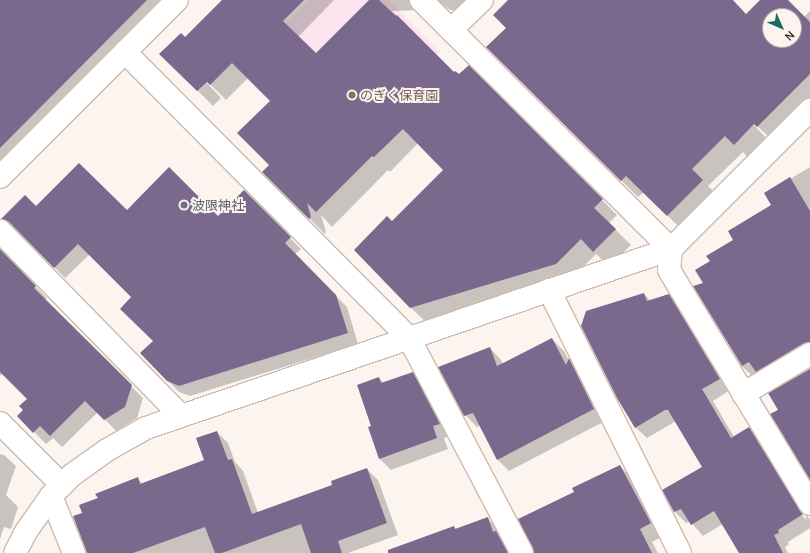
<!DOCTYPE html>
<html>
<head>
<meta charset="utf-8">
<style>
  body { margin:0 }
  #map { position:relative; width:810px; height:553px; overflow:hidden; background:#fcf4ef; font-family:Manrope,"Noto Sans JP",sans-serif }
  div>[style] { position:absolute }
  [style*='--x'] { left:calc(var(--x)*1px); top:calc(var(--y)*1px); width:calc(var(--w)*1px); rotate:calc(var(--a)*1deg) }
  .education>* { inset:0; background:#fce4ef }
  .shadow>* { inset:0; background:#0003 }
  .building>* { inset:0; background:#7a698d }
  .roads { filter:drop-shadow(1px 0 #cfbbaf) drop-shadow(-1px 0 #cfbbaf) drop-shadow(0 1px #cfbbaf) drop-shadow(0 -1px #cfbbaf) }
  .minor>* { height:22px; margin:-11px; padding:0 11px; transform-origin:11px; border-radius:11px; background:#fff }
  .tertiary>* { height:22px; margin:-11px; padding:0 11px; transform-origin:11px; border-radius:11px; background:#fff }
  .dots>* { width:11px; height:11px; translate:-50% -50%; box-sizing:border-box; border:2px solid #fcf4ef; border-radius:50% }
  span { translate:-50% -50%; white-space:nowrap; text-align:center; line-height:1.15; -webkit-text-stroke:4px #fcf4ef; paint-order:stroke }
  .education-label { font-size:13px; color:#785e54 }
  .left { translate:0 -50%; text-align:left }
  .worship-label { font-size:13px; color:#5b616d }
  .north { position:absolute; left:762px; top:8px; width:40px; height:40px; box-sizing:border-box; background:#fcf4ef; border:1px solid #aca5a0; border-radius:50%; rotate:135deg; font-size:11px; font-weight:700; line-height:16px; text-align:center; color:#352e29 }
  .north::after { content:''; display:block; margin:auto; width:14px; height:18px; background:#1b6865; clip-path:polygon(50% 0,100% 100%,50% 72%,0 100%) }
</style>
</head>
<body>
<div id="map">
  <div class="education">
    <div style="clip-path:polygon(309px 0,388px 0,440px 52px,352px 138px,262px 48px)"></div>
  </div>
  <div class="shadow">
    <div style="clip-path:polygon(0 0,186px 0,0 187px)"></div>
    <div style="clip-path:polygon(221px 0,334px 0,298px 37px,316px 54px,370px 0,469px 0,459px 10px,450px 10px,441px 3px,434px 3px,425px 10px,392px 11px,454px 73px,459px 76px,469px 66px,617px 215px,609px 223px,631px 245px,609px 266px,596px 254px,571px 279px,427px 323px,411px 308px,392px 222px,445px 170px,418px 143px,390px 172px,388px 170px,332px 227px,321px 215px,326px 232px,325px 234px,263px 172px,271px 165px,271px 101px,248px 78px,226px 100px,207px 81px,206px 82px,221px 98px,213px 106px,161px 54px,185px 38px,222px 1px)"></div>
    <div style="clip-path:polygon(evenodd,509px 0,731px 0,746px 15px,761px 0,786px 0,804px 17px,810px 11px,810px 108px,775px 143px,754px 123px,753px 124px,770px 142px,751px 161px,743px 152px,708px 186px,719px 197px,685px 233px,644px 192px,638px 197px,488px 47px,507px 28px,509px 0,770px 16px,794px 16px,794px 40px,770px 40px,770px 16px)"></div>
    <div style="clip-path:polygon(79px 164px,127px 211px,218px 217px,244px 191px,301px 249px,295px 254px,347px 307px,358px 344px,190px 396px,179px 392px,141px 353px,154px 341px,133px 297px,90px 254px,65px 278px,15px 227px)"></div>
    <div style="clip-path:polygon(810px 167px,810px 357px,753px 377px,742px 366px,704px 283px,711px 262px,772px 205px,765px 194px)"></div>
    <div style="clip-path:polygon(0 250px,47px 298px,45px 300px,143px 398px,137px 418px,116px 431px,98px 412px,62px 447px,53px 438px,46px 444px,18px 416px,24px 410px,28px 399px,3px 373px,0 376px)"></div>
    <div style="clip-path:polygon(evenodd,644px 294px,651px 301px,669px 295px,680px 306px,730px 390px,713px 401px,734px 437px,749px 428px,760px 439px,810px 520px,810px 528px,788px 542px,789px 544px,785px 547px,788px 553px,740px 553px,723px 524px,703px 536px,690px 521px,686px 523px,675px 512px,703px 467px,676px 421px,647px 438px,635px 427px,644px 294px,756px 440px,758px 440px,807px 518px,805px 519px,756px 440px)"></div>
    <div style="clip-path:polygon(552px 339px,564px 351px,569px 361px,580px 371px,605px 421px,509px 471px,498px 460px,480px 426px,477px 427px,465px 415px,490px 348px,501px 360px,503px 364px)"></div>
    <div style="clip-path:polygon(412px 373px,424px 385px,451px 435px,444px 438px,448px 449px,391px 470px,380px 459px,372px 427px,379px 378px,384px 383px)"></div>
    <div style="clip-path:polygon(217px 432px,228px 443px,235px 462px,243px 471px,258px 513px,333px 485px,367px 469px,378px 480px,398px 535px,348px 553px,88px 553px,83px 514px,100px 498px,138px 479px,143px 484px,205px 461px)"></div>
    <div style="clip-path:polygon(0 454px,4px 455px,16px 466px,6px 495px,18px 507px,11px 529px,4px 527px,0 539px)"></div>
    <div style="clip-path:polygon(620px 466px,632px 479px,663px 536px,652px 542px,658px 553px,543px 553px,575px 492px)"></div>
    <div style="clip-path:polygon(487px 518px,499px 530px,513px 553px,391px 553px,454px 527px,456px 529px)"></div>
  </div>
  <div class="building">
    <div style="clip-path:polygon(0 0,147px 0,0 148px)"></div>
    <div style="clip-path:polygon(222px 0,304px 0,283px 21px,316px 53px,369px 0,379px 0,396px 16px,397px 15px,454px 72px,455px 71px,459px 74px,469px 65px,603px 199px,594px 208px,616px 229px,593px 252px,581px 239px,556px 264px,410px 308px,354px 250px,387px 216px,392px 221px,443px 170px,403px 129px,374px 157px,372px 156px,316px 212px,307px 203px,311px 217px,309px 219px,262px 172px,269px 165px,237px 133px,270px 101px,232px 63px,210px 85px,207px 82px,197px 91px,159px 54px,181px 33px,185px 37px)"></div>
    <div style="clip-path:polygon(evenodd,508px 0,733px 0,746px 14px,760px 0,788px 0,810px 22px,810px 74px,757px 127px,754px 124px,734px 145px,725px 136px,692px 169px,703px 180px,667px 216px,626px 176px,621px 181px,486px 47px,506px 28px,493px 15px,508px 0,770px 16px,794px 16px,794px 40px,770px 40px,770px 16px)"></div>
    <div style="clip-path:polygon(79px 163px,127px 210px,169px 167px,218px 216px,244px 190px,291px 237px,285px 243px,336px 295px,348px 333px,179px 386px,167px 381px,140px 353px,153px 341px,120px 309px,131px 297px,78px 244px,54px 268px,9px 222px,1px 219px,25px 195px,36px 206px)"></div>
    <div style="clip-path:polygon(790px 177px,810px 211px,810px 342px,804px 343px,756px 372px,749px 362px,742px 366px,693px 286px,703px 283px,695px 270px,710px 261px,706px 256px,733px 240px,728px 231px,771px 205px,764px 193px)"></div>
    <div style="clip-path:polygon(0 249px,36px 286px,34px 288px,132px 385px,125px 407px,104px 420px,85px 401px,50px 436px,40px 426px,33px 433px,17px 416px,23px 410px,19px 406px,27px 399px,0 372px)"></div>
    <div style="clip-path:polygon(644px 293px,647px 301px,669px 294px,720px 379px,702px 389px,731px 438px,749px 427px,803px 514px,778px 530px,779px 533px,774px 535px,783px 553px,739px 553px,714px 511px,691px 525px,681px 509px,674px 512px,662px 490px,702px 467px,668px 410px,665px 410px,635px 428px,617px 398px,581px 326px,586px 311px)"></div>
    <div style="clip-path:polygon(552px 338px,566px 365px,569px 358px,594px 409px,497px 460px,473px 413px,464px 416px,438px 367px,490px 347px,497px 366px)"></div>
    <div style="clip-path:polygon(810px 369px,810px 480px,770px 414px,778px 410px,768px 393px)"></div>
    <div style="clip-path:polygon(413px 372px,440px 424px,433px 426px,437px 438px,379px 459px,368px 427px,371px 426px,357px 385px,379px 377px,381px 383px)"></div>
    <div style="clip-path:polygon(217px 431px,228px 460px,232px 459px,252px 514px,332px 485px,331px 481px,367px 468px,387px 523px,338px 541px,342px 553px,311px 553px,301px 524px,222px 553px,215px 553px,205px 527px,133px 553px,87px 553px,73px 516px,82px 513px,79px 505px,98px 498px,95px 494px,138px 477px,140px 484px,204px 460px,196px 438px)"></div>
    <div style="clip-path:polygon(620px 465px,651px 523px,640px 529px,652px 553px,534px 553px,518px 519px,574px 492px,572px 488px)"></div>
    <div style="clip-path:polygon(488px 517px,493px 532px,496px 531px,508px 553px,388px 553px,388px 550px,454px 526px,455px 529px)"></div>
  </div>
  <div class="roads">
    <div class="minor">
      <div style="--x:421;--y:0;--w:353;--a:44.9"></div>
      <div style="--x:671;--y:249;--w:21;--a:95"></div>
      <div style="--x:669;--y:270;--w:273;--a:58.9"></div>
      <div style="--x:451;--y:30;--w:43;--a:-44.1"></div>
      <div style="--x:125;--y:52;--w:403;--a:45.2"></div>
      <div style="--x:409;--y:338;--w:243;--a:62.3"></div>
      <div style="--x:0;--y:231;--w:257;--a:45.6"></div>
      <div style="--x:549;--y:290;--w:294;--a:63.5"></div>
      <div style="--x:743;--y:394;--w:78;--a:-30.8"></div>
      <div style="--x:0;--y:423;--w:88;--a:45"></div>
      <div style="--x:51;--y:496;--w:61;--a:68"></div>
      <div style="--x:15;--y:553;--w:22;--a:-63"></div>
      <div style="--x:25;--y:533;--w:45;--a:-54.9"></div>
    </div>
    <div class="tertiary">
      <div style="--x:0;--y:177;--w:250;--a:-45"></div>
      <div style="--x:51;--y:496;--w:30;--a:-45"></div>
      <div style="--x:72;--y:475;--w:43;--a:-35.5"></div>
      <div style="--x:107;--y:450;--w:45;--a:-29.4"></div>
      <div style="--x:146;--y:428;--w:555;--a:-18.83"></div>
      <div style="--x:671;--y:249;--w:197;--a:-45"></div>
    </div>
  </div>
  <div class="dots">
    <div style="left:352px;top:95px;background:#8d6e63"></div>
    <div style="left:184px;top:205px;background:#6b7280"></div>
  </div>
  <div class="education-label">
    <span class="left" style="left:360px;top:95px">のぎく保育園</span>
  </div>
  <div class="worship-label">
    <span class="left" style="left:192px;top:205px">波限神社</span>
  </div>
  <div class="north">N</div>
</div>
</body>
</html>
